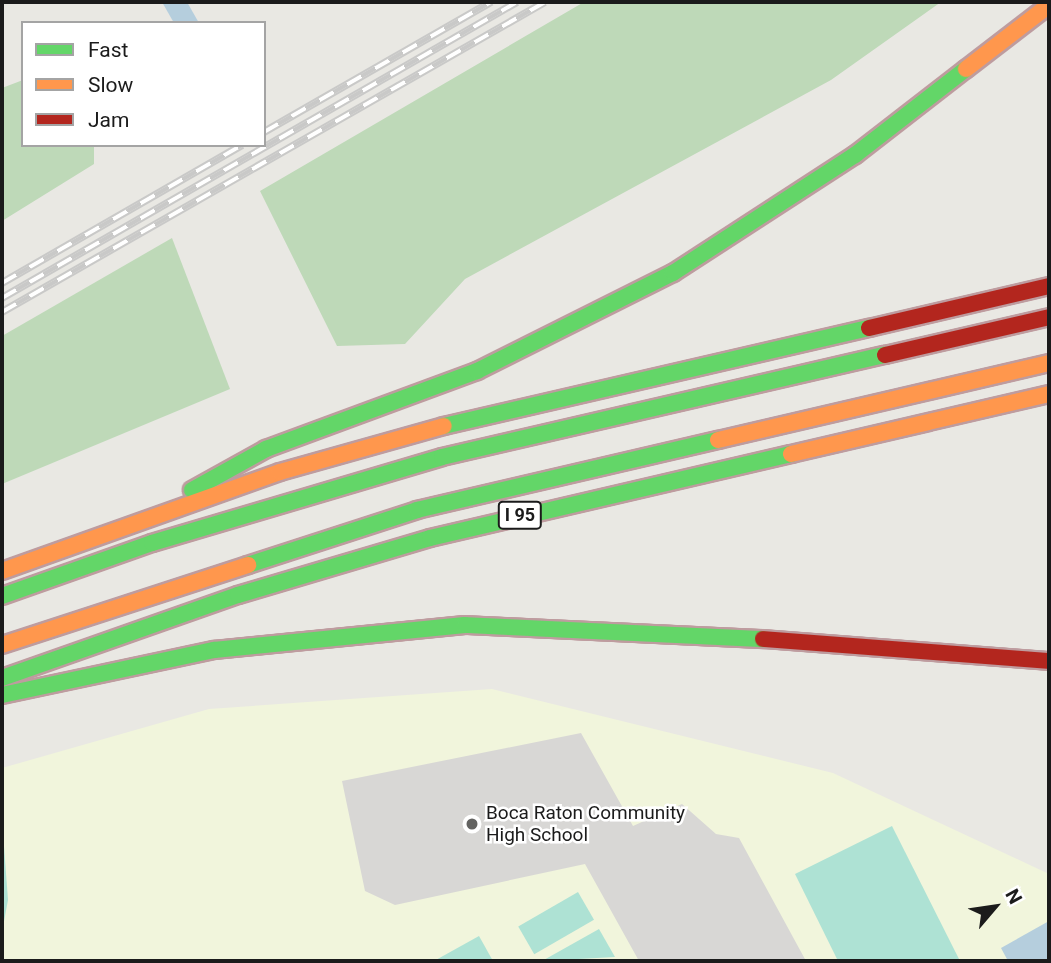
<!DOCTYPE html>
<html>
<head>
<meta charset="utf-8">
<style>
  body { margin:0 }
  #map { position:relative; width:1051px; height:963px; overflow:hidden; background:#e9e8e3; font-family:Roboto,sans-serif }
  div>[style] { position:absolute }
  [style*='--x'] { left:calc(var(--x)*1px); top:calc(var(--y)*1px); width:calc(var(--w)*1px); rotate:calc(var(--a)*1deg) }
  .education>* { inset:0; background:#f1f5dc }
  .forest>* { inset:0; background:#bed9b8 }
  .pitch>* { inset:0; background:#aee2d4; transform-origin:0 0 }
  .parking>* { inset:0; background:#d8d7d5 }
  .water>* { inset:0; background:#b5cedd }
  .roads { filter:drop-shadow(2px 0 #be9c9f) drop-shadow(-2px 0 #be9c9f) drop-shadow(0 2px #be9c9f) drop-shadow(0 -2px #be9c9f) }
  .fast>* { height:16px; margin:-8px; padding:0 8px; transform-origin:8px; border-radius:8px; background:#63d668 }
  .slow>* { height:16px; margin:-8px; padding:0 8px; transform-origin:8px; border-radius:8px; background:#ff974d }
  .jam>* { height:16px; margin:-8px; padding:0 8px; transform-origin:8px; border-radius:8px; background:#b3261e }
  .rail>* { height:8px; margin-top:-4px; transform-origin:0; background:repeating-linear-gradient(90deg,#fff 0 16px,#c9c9c8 0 32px); box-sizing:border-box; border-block:2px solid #c9c9c8 }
  .dots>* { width:19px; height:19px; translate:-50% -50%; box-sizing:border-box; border:4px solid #fff; border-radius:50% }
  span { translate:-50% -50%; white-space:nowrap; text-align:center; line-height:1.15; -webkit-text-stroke:5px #fff; paint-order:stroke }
  .shield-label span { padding:2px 5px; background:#fff; border:2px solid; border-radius:5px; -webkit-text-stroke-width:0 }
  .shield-label { font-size:18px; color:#1b1b1b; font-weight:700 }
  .poi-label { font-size:19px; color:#1b1b1b }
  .left { translate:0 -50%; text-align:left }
  .frame { position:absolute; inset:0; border:4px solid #1b1b1b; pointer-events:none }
  .legend { position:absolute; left:21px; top:21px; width:245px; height:126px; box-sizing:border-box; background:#fff; border:2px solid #a4a4a4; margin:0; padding:9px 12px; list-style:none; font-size:21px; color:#1b1b1b }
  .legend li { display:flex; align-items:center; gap:14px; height:35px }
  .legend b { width:35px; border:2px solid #a4a4a4 }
  .north { position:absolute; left:960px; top:872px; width:70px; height:70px; -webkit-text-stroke:5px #fff; paint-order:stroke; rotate:61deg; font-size:19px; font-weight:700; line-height:28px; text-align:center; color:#1b1b1b }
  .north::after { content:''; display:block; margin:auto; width:24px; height:32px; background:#1b1b1b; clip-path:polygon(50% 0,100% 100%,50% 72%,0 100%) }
</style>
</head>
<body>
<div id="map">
  <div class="education">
    <div style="clip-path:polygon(492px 689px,833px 773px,1049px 874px,1049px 961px,2px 961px,2px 768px,209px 709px)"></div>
  </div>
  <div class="forest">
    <div style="clip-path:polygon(584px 2px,941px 2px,831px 80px,465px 279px,405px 344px,337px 346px,260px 191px)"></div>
    <div style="clip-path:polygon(23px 80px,23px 145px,94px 145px,94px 164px,2px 221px,2px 88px)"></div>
    <div style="clip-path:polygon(172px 238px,230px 389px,2px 484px,2px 336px)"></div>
  </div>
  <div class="pitch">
    <div style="clip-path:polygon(2px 819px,8px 900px,2px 932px)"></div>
    <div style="clip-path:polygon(892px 826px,960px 961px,838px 961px,795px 874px)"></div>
    <div style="left:578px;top:892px;width:32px;height:69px;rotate:60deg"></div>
    <div style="clip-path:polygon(599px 929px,615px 957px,542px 961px)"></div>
    <div style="clip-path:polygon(479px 936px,493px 961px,434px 961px)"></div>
  </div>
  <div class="parking">
    <div style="clip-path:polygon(581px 733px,633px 826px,682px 804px,716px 834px,739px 838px,806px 961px,639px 961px,585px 864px,395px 905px,365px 891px,342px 781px)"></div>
  </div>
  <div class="water">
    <div style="clip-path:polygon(162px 2px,187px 2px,199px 23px,174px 23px)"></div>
    <div style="clip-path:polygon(1049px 921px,1049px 961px,1008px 961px,1001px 948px)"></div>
  </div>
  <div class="roads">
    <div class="fast">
      <div style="--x:444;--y:426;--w:436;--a:-13"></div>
      <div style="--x:192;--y:490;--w:85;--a:-29"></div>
      <div style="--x:266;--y:449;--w:225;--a:-20.3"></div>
      <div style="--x:477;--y:371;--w:219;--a:-26.6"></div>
      <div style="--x:673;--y:273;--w:217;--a:-33"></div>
      <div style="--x:855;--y:155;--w:140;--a:-37.8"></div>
      <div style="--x:248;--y:565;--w:178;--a:-18"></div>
      <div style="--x:417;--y:510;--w:309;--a:-13.1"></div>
      <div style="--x:2;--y:596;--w:159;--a:-19.5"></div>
      <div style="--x:152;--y:543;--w:302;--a:-16.5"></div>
      <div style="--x:442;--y:457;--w:455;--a:-13"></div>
      <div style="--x:2;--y:678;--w:250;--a:-19.4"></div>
      <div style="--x:238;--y:595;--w:200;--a:-16.5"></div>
      <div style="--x:430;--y:538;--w:371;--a:-13.1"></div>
      <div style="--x:2;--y:695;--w:217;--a:-12"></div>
      <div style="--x:214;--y:650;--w:252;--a:-5.7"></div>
      <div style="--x:465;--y:625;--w:298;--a:2.7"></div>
    </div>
    <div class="slow">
      <div style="--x:966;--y:69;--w:105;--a:-37.6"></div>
      <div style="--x:718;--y:440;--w:340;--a:-13.1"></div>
      <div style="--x:791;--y:454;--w:265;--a:-13.1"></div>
      <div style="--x:2;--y:571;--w:295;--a:-19.6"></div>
      <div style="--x:280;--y:472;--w:170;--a:-15.7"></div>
      <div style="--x:2;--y:645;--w:259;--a:-18"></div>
    </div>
    <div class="jam">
      <div style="--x:869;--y:328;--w:185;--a:-13.1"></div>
      <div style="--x:885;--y:355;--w:168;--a:-13"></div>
      <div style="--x:763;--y:639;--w:287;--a:4.4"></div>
    </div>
  </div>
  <div class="rail">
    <div style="--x:264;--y:132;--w:262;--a:-29.8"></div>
    <div style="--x:2;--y:283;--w:277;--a:-29.9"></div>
    <div style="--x:2;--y:298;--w:594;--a:-29.89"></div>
    <div style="--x:2;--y:312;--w:625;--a:-29.72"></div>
  </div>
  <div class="dots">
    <div style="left:472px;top:824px;background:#636361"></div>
  </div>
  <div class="shield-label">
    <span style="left:520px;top:515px">I 95</span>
  </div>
  <div class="poi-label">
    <span class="left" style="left:486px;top:824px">Boca Raton Community<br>High School</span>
  </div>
  <div class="frame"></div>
  <ul class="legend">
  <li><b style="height:9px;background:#63d668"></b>Fast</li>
  <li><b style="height:9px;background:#ff974d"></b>Slow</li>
  <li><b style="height:9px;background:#b3261e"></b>Jam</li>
  </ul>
  <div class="north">N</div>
</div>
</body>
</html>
